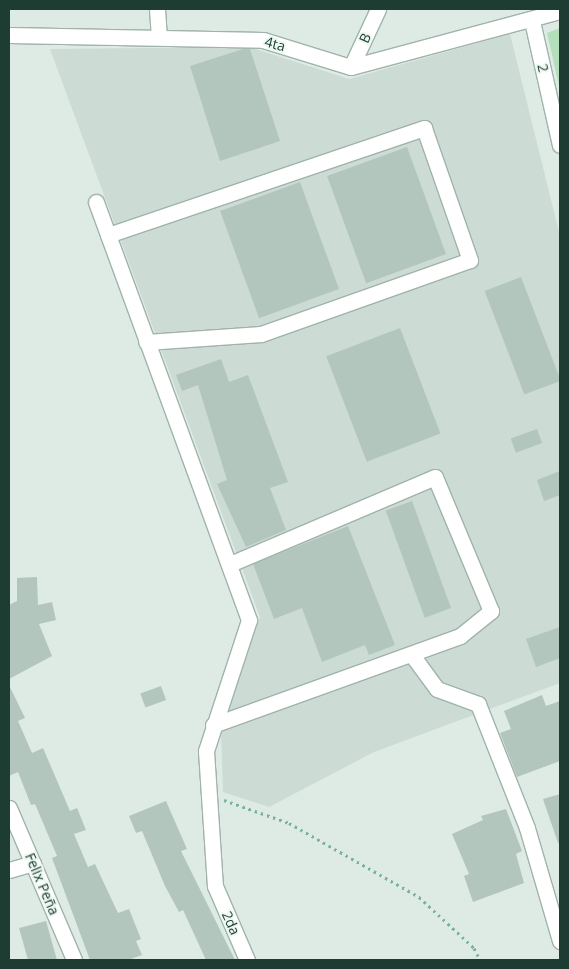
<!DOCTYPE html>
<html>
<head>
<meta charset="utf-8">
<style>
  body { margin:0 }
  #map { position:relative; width:569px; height:969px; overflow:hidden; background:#deebe4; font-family:"Open Sans",sans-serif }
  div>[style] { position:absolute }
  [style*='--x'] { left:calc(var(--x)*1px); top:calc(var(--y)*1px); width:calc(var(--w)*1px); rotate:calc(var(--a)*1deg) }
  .built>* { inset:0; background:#ccdbd3 }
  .green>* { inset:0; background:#b3e0bb }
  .building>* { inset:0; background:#b3c6bd; transform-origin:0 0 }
  .path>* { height:3px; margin-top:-1.5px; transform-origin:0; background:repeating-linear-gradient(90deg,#7ab39c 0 2.5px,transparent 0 6.5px) }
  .roads { filter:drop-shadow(1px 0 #a0b3ab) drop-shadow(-1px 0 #a0b3ab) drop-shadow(0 1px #a0b3ab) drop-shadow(0 -1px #a0b3ab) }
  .minor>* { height:15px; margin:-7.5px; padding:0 7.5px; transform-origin:7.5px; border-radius:7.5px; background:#fff }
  span { translate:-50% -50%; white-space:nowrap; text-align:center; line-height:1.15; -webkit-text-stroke:4px #eef8f2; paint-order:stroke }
  .street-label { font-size:14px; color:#1d3d32 }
  .frame { position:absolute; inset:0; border:10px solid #1d3d32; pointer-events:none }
</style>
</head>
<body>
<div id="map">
  <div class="built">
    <div style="clip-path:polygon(510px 34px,560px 236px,560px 683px,374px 752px,269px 807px,223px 792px,221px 731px,260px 617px,50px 49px,249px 47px,349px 79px)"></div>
  </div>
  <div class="green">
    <div style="clip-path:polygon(560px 28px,560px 90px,547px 33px)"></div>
  </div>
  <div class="building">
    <div style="clip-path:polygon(243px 49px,250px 49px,280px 141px,220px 161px,190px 66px)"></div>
    <div style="left:407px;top:147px;width:114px;height:85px;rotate:70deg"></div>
    <div style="left:300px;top:182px;width:114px;height:85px;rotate:70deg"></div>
    <div style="left:521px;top:277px;width:111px;height:39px;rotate:69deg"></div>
    <div style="left:400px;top:328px;width:113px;height:79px;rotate:69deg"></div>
    <div style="clip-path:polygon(221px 359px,229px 382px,248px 375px,288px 482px,270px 488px,286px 530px,246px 547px,217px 484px,227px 480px,198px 385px,182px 391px,176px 375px)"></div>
    <div style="left:537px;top:429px;width:15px;height:28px;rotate:70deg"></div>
    <div style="clip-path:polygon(560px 471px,560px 495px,544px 501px,537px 480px)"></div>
    <div style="left:412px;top:501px;width:114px;height:28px;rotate:70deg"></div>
    <div style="clip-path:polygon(348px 526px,395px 645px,369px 655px,365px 645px,322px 662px,302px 608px,274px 619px,253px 564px)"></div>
    <div style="clip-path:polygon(37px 577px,38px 605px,52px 602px,56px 620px,39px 624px,52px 656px,9px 679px,9px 605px,17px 601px,17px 578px)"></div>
    <div style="clip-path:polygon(560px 627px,560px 658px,536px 667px,526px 639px)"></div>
    <div style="clip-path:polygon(9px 685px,25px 718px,18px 721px,32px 753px,43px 748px,70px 811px,77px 808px,86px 830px,74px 834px,88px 867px,95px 864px,118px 913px,129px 909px,141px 939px,136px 941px,142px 955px,128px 960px,90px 960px,52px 858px,57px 856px,35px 804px,31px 805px,18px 772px,9px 776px)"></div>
    <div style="left:161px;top:686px;width:15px;height:22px;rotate:70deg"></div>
    <div style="clip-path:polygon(542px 695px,546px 706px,560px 701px,560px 761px,517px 777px,500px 733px,511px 729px,504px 711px)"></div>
    <div style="clip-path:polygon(560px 794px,560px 842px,558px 843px,543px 799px)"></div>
    <div style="clip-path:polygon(166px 801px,187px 849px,181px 851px,235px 960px,206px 960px,183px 910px,179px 912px,165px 886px,142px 831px,136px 833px,129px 816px)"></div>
    <div style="clip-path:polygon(506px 809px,522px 851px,516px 854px,524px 883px,473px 902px,464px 876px,469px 874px,452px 834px,483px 820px,481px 816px)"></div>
    <div style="clip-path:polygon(46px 921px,57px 960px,28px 960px,19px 928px)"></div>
  </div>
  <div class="path">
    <div style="--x:224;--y:800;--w:69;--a:19.5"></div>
    <div style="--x:289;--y:823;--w:150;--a:29.6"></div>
    <div style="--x:419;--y:897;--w:75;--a:42.8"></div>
    <div style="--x:474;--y:948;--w:13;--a:63"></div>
  </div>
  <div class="roads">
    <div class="minor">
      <div style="--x:157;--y:9;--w:27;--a:86"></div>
      <div style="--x:532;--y:21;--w:127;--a:77.3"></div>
      <div style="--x:9;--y:35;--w:254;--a:1.1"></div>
      <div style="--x:263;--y:40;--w:92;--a:17.1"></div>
      <div style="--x:351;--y:67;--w:216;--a:-15"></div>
      <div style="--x:351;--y:67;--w:64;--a:-65"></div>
      <div style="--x:96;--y:202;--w:445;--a:69.9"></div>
      <div style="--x:249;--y:620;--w:138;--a:108.2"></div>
      <div style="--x:206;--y:751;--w:135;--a:86.2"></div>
      <div style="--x:215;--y:886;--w:81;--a:66.6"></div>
      <div style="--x:108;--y:235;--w:334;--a:-18.7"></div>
      <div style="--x:424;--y:128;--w:140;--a:70.8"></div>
      <div style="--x:470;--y:260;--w:222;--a:160.5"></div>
      <div style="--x:261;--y:334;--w:115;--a:176"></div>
      <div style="--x:412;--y:655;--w:42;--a:53.7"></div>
      <div style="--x:437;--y:689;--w:44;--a:20.1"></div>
      <div style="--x:478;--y:704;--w:133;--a:68.4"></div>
      <div style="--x:527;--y:828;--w:118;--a:73.7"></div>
      <div style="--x:213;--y:725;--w:263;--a:-19.8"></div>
      <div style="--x:460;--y:636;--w:40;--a:-39"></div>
      <div style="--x:491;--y:611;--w:145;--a:-112.7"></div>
      <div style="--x:435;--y:477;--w:223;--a:157"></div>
      <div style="--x:9;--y:808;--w:165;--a:66.8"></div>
      <div style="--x:9;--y:870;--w:25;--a:-16"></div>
    </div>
  </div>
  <div class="street-label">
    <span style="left:365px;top:38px;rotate:-66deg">B</span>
    <span style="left:275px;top:44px;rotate:15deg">4ta</span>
    <span style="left:543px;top:68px;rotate:77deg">2</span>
    <span style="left:42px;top:884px;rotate:67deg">Felix Peña</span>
    <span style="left:231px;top:923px;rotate:66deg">2da</span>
  </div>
  <div class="frame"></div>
</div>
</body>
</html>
